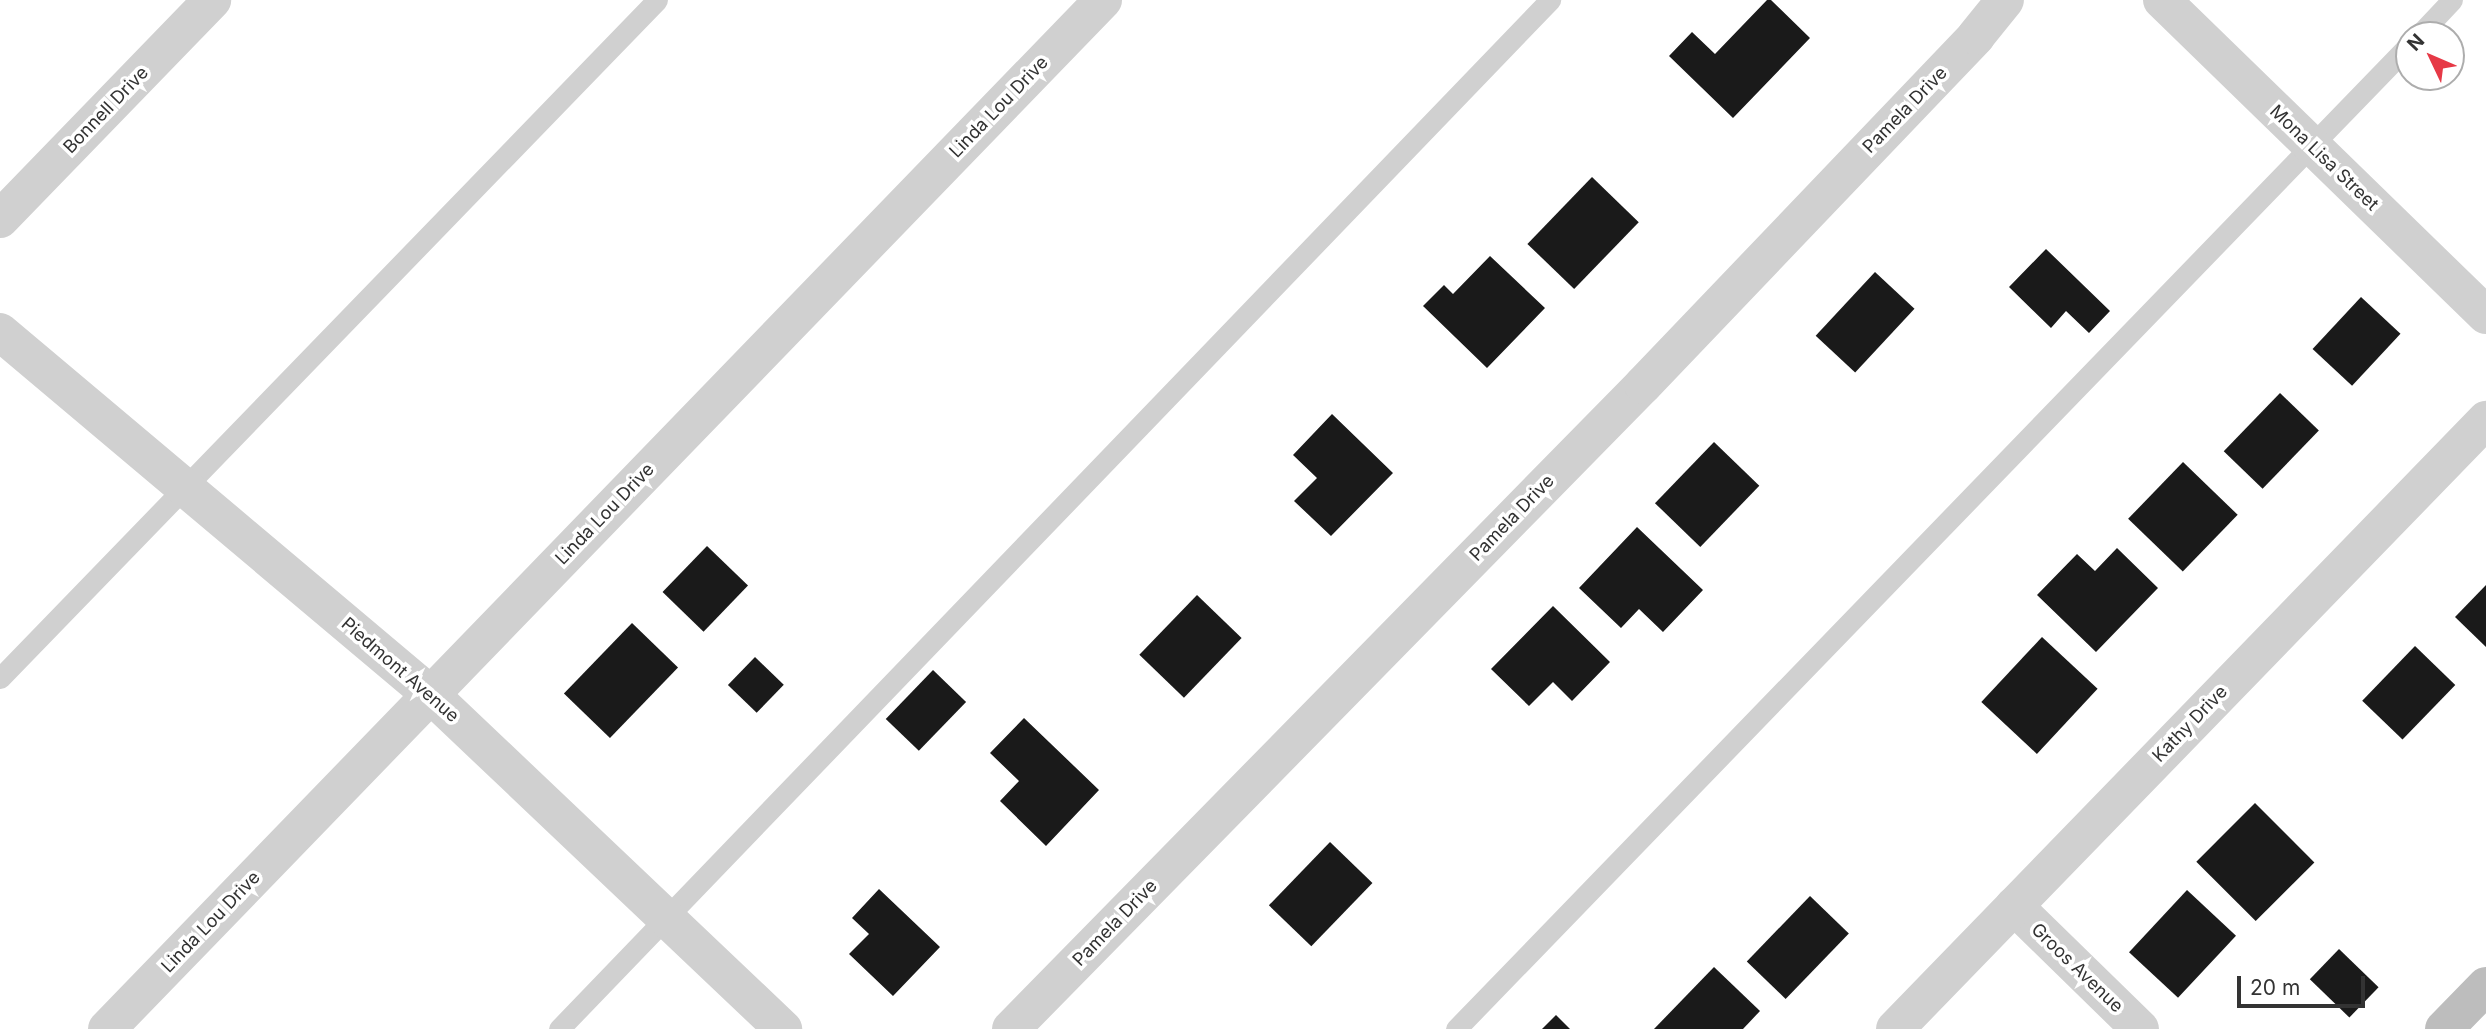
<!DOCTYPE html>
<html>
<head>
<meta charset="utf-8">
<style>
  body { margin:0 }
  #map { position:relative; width:2486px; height:1029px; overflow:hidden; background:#fff; font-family:Inter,sans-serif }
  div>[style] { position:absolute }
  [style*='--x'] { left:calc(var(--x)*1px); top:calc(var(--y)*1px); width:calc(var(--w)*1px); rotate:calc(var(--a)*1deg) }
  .building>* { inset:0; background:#1a1a1a; transform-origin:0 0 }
  .lane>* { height:21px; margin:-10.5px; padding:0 10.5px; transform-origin:10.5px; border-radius:10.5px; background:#d0d0d0 }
  .street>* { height:38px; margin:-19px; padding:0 19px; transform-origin:19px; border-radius:19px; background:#d0d0d0 }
  .secondary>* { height:38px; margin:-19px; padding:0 19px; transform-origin:19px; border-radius:19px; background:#bdbdbd }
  span { translate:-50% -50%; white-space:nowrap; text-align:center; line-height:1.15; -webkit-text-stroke:7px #fff; paint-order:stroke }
  .street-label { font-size:18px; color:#333 }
  .north { position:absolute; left:2395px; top:21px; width:70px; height:70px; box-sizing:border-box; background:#fff; border:2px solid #adadad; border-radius:50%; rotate:314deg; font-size:19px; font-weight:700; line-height:28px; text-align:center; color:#333 }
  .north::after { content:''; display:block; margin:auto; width:24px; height:32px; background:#e63946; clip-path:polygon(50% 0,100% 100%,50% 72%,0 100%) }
  .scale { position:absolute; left:2237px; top:976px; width:128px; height:32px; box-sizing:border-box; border:4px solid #333; border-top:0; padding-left:9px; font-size:21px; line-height:24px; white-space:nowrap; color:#333; -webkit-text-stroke:5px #fff; paint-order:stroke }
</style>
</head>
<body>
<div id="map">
  <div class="building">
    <div style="clip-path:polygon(1767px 0,1771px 0,1810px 38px,1733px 118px,1669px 56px,1692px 32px,1715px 54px)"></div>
    <div style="left:1592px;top:177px;width:65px;height:93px;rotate:44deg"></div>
    <div style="clip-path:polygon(2046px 249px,2110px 311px,2089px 333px,2066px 311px,2051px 328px,2009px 287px)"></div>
    <div style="clip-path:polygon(1490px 256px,1545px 308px,1487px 368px,1423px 306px,1444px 285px,1453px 294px)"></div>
    <div style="left:1875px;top:272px;width:54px;height:87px;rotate:43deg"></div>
    <div style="left:2361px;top:297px;width:54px;height:71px;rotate:43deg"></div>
    <div style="left:2280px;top:393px;width:54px;height:81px;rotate:44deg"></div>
    <div style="clip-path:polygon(1332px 414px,1393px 473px,1331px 536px,1294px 501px,1317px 478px,1293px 455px)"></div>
    <div style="left:1714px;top:442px;width:63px;height:85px;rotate:44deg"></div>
    <div style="left:2183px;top:462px;width:76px;height:79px;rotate:44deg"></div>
    <div style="clip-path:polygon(1637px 527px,1703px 590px,1663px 632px,1639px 609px,1621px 628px,1579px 588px)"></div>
    <div style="left:707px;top:546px;width:57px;height:64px;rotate:44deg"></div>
    <div style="clip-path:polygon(2117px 548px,2158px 588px,2096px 652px,2037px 595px,2077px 554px,2095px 571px)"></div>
    <div style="clip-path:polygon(2486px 585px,2486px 647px,2455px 617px)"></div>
    <div style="left:1197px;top:595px;width:62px;height:83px;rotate:44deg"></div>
    <div style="clip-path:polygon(1553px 606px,1610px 662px,1572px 701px,1553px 682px,1529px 706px,1491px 669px)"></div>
    <div style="left:632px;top:623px;width:64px;height:98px;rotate:44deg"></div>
    <div style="left:2042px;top:637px;width:76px;height:89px;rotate:43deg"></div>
    <div style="left:2415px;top:646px;width:56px;height:76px;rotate:44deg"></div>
    <div style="left:755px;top:657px;width:40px;height:39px;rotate:44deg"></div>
    <div style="left:933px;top:670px;width:46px;height:68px;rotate:44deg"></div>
    <div style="clip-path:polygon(1024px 718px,1099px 790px,1046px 846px,1000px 801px,1019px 781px,990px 753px)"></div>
    <div style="left:2255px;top:803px;width:84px;height:83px;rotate:45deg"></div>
    <div style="left:1330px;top:842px;width:59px;height:88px;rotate:44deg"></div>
    <div style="clip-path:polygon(879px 889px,940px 947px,893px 996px,849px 954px,869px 934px,852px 918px)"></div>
    <div style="left:2187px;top:890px;width:67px;height:85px;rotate:43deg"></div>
    <div style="left:1810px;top:896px;width:54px;height:91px;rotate:44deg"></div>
    <div style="left:2339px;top:949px;width:55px;height:42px;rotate:44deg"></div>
    <div style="clip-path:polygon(1714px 967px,1760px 1011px,1743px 1029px,1654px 1029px)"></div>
    <div style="clip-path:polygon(1556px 1015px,1570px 1029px,1542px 1029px)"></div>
  </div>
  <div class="lane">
    <div style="--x:2419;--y:35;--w:48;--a:-46.7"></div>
    <div style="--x:0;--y:678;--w:944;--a:-45.9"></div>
    <div style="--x:559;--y:1029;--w:1429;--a:-46.08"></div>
    <div style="--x:1456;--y:1029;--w:1370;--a:-45.92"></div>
  </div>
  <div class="street">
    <div style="--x:2162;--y:0;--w:452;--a:44.2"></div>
    <div style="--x:0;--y:219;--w:305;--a:-45.9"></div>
    <div style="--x:0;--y:332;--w:562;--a:40.09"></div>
    <div style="--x:430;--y:694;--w:487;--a:43.5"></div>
    <div style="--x:2014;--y:906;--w:176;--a:44.3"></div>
    <div style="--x:107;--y:1029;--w:1432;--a:-45.93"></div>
    <div style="--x:1011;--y:1029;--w:902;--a:-45.54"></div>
    <div style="--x:1643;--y:385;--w:482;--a:-46.3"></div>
    <div style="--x:1976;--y:36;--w:46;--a:-51.1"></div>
    <div style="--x:1895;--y:1029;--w:849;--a:-45.86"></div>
  </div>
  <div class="secondary">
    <div style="--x:2444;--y:1029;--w:60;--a:-45.7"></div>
  </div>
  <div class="street-label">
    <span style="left:999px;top:107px;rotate:-46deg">Linda Lou Drive</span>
    <span style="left:106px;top:110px;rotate:-46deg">Bonnell Drive</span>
    <span style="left:1905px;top:110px;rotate:-46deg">Pamela Drive</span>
    <span style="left:2324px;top:158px;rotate:44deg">Mona Lisa Street</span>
    <span style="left:605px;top:514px;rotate:-46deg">Linda Lou Drive</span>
    <span style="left:1512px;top:518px;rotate:-46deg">Pamela Drive</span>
    <span style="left:400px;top:670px;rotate:41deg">Piedmont Avenue</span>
    <span style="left:2190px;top:724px;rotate:-46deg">Kathy Drive</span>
    <span style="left:211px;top:922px;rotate:-46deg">Linda Lou Drive</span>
    <span style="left:1115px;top:923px;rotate:-46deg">Pamela Drive</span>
    <span style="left:2077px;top:968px;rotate:44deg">Groos Avenue</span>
  </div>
  <div class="north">N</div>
  <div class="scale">20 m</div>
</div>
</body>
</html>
